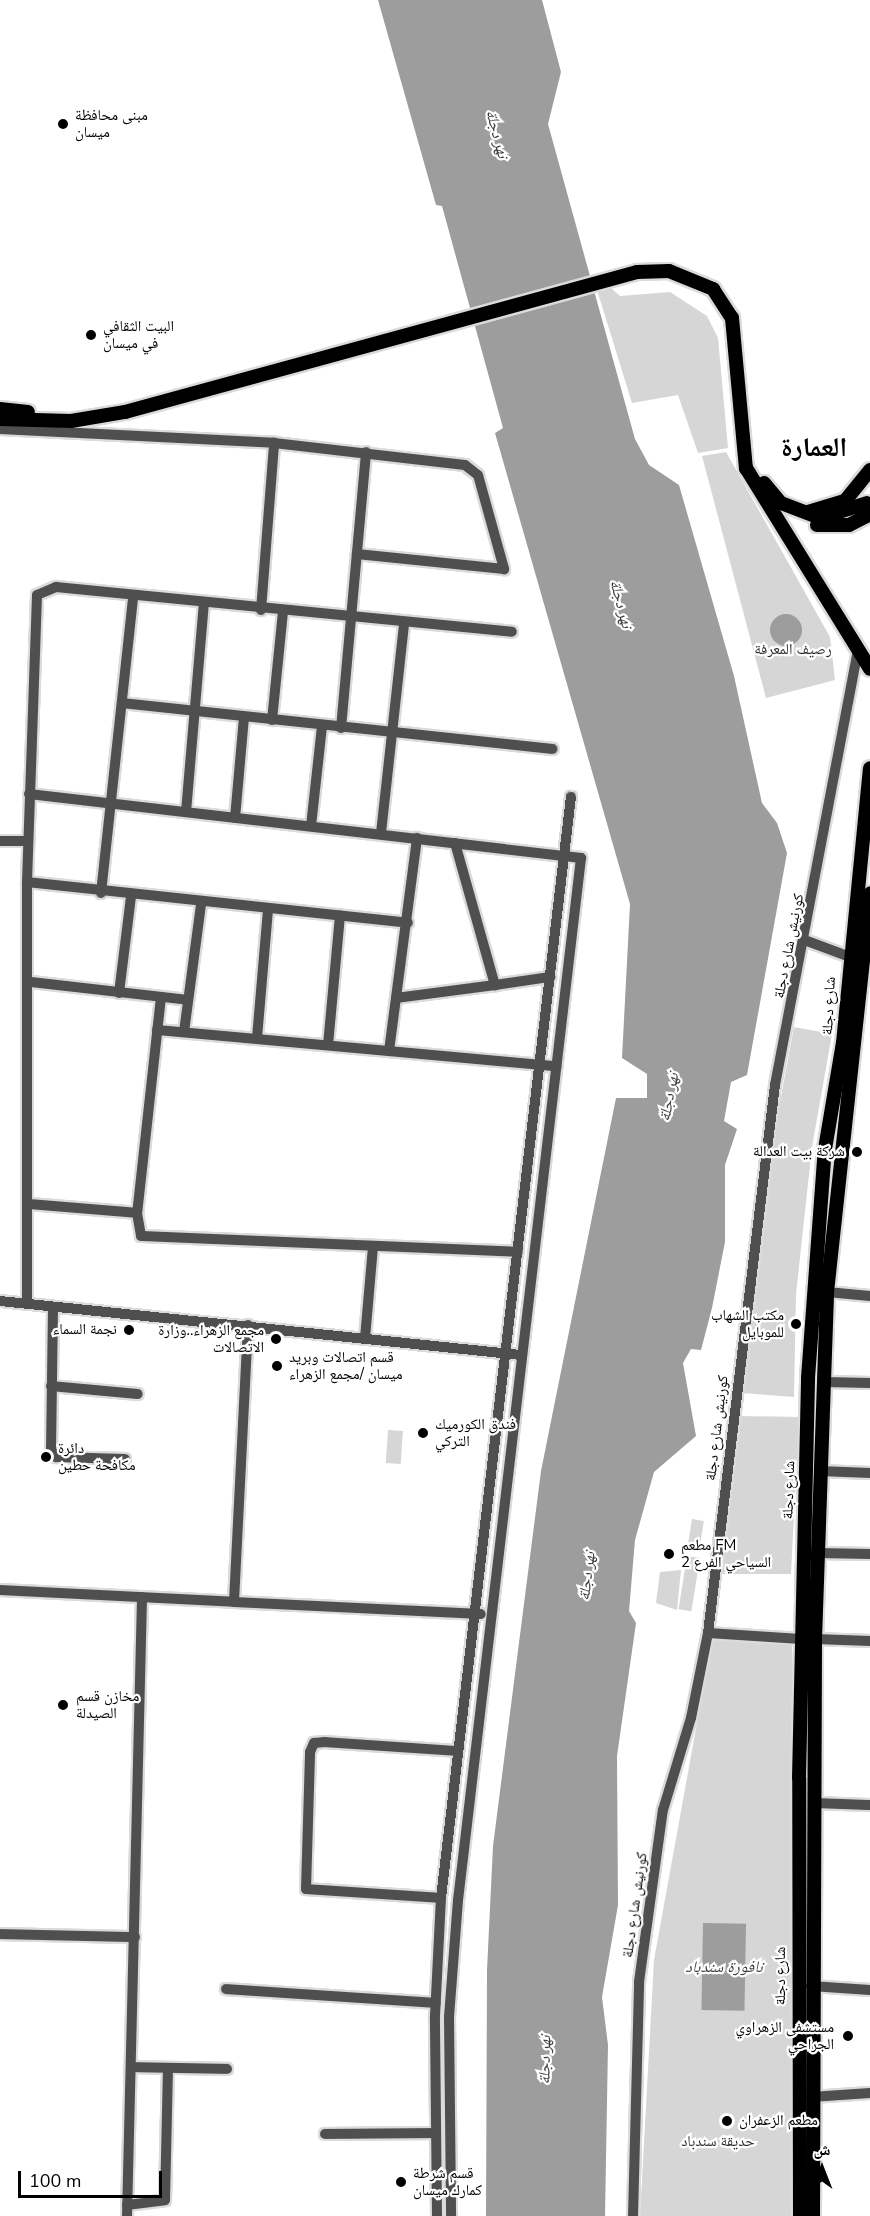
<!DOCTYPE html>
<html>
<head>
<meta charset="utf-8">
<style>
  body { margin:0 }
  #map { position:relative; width:870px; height:2216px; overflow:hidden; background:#fff; font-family:"Nunito Sans","Noto Naskh Arabic",sans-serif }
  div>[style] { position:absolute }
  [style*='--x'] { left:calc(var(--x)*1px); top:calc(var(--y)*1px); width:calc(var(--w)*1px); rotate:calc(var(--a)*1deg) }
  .green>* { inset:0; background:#d6d6d6; transform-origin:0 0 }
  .water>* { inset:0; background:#9d9d9d; transform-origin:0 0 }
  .round { border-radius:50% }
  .roads { filter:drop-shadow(2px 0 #dbdbdb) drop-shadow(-2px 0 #dbdbdb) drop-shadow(0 2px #dbdbdb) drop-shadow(0 -2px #dbdbdb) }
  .minor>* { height:10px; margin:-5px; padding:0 5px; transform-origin:5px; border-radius:5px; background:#4f4f4f }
  .major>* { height:14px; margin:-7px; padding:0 7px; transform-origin:7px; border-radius:7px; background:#000 }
  .dots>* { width:16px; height:16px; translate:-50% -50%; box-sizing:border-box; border:3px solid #fff; border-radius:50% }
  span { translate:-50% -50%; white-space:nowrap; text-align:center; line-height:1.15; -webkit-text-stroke:4.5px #fff; paint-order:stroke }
  .poi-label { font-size:15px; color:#000 }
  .left { translate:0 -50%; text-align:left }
  .right { translate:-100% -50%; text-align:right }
  .park-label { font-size:15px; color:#2d2d2d }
  .street-label { font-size:15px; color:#000 }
  .water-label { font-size:16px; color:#3e3e3e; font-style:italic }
  .town-label { font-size:27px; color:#000; font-weight:700 }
  .north { position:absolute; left:792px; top:2138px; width:60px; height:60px; -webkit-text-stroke:4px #fff; paint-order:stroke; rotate:0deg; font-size:16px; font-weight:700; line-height:24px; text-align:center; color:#000 }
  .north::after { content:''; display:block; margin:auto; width:21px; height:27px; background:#000; clip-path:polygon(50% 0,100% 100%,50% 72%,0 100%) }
  .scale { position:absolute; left:18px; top:2171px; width:144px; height:27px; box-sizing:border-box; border:3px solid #000; border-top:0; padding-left:8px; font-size:18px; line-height:21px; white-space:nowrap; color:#000; -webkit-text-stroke:4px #fff; paint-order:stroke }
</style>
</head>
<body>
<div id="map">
  <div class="green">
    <div style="clip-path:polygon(611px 288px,620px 296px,670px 292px,707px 316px,718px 338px,728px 448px,698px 453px,678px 395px,632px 403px,597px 290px)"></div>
    <div style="clip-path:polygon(726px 452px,830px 637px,835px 680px,766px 698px,702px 456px)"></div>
    <div style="clip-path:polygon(794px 1027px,832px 1034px,812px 1147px,796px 1294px,794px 1397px,743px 1393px,774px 1134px)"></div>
    <div style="clip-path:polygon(741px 1416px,799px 1417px,791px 1574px,722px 1574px)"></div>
    <div style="left:388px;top:1430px;width:15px;height:33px;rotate:4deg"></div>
    <div style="left:692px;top:1519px;width:12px;height:30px;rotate:9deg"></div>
    <div style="left:687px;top:1556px;width:13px;height:54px;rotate:9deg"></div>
    <div style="clip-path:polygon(681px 1570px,677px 1610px,656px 1603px,660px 1572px)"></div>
    <div style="clip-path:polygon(712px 1640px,792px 1642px,791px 2216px,640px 2216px,654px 1960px)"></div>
  </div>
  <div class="water">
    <div style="clip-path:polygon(378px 0,542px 0,561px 72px,548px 124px,635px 439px,649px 465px,679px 485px,734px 676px,762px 803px,777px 823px,787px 853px,747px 1075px,731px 1082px,724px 1121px,737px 1129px,725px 1165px,725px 1242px,712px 1308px,701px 1350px,691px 1349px,683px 1363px,696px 1436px,654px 1472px,635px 1540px,629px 1611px,636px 1623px,617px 1756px,618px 1905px,602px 1997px,608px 2045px,605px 2216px,486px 2216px,487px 1970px,493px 1846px,541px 1471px,616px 1098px,647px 1098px,647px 1074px,622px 1058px,630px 904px,495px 433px,503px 428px,442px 206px,436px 205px)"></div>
    <div class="round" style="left:770px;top:614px;width:32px;height:32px"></div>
    <div style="left:703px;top:1923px;width:43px;height:87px;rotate:1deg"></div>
  </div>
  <div class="roads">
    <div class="minor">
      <div style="--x:0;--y:429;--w:274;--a:2.9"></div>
      <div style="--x:274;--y:443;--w:192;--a:6.6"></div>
      <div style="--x:465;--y:465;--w:16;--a:38"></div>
      <div style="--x:478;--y:475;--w:98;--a:74.5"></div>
      <div style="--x:504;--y:569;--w:148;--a:-174.2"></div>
      <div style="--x:261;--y:610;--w:168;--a:-85.5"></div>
      <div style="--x:122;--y:703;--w:433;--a:6.1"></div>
      <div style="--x:272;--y:720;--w:109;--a:-84.2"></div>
      <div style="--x:341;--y:728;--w:277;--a:-84.8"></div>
      <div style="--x:29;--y:794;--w:556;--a:6.61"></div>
      <div style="--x:581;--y:858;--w:1049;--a:96.73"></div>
      <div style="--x:458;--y:1900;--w:117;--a:94.4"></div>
      <div style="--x:449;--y:2017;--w:199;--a:89.4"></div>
      <div style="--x:186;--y:812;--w:209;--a:-85.1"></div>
      <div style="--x:235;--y:818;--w:101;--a:-84.9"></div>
      <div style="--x:311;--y:826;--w:101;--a:-83.7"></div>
      <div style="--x:381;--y:833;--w:210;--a:-83.7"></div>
      <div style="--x:0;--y:841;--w:28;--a:0"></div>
      <div style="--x:455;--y:843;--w:148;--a:74.3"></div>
      <div style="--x:495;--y:985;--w:56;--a:-8.3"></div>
      <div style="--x:27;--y:882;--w:383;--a:6.1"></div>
      <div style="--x:101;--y:893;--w:298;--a:-83.8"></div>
      <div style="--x:807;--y:941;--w:46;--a:20.4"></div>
      <div style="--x:31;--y:982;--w:158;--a:6.5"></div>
      <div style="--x:119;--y:993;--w:97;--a:-82.9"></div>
      <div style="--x:161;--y:997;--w:217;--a:96.3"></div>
      <div style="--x:137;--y:1213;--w:23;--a:80"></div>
      <div style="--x:141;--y:1236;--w:377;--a:2.4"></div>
      <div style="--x:396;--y:998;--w:100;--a:-7.5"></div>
      <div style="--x:157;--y:1030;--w:401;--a:5.2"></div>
      <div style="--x:184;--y:1032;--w:129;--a:-82.4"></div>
      <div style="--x:257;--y:1038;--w:129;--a:-85.1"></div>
      <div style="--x:328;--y:1045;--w:130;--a:-84.7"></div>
      <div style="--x:389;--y:1051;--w:215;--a:-82.5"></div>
      <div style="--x:28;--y:1204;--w:109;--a:4.7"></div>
      <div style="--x:827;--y:1292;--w:43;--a:5.3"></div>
      <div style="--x:0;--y:1301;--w:524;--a:5.92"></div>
      <div style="--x:27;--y:1304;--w:422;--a:-90"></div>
      <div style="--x:27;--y:882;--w:287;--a:-88"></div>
      <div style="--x:37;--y:595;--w:21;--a:-23"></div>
      <div style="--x:56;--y:587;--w:458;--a:5.6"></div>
      <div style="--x:53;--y:1307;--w:143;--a:90.8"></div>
      <div style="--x:51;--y:1450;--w:9;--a:54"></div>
      <div style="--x:56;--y:1457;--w:69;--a:1.7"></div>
      <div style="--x:248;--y:1325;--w:277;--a:92.9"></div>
      <div style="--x:234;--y:1602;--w:247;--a:2.8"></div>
      <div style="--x:365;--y:1338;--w:92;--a:-85"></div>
      <div style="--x:824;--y:1382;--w:46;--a:1.2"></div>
      <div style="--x:51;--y:1386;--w:87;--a:5.3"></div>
      <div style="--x:820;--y:1471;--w:50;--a:2.3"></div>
      <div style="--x:818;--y:1553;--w:52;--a:1.1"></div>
      <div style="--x:0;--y:1590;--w:234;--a:2.9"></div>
      <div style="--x:708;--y:1633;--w:93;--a:3.7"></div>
      <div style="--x:815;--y:1639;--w:55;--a:2.1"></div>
      <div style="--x:813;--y:1803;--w:57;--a:2"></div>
      <div style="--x:441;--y:1898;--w:135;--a:-176.2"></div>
      <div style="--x:306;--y:1889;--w:137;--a:-88.3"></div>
      <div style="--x:310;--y:1752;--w:10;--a:-66"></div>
      <div style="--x:314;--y:1743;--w:11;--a:-5"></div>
      <div style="--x:325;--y:1742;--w:133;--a:3.9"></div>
      <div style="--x:0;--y:1934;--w:135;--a:1.3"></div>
      <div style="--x:811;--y:1986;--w:59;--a:3.9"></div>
      <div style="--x:226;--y:1989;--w:210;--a:3.8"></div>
      <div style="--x:131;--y:2067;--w:96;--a:1.2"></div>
      <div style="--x:811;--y:2097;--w:59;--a:-3.9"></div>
      <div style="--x:325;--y:2134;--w:109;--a:-0.5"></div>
      <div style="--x:127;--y:2205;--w:38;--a:-7"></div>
      <div style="--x:165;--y:2200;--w:132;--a:-88.7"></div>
      <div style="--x:127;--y:2216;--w:619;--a:-88.61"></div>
      <div style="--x:437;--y:2216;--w:200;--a:-90.6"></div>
      <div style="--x:435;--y:2016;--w:118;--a:-87.1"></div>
      <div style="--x:441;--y:1898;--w:1109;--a:-83.27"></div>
      <div style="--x:633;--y:2216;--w:234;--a:-88.5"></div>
      <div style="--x:639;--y:1982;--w:174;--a:-82.1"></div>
      <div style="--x:663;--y:1810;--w:96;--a:-73.1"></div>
      <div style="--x:691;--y:1718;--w:87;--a:-78.7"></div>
      <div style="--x:708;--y:1633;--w:552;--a:-83.03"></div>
      <div style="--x:775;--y:1085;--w:444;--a:-79.2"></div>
    </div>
    <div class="major">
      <div style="--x:0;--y:409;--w:28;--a:6"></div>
      <div style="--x:0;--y:419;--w:71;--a:1.6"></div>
      <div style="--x:71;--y:421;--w:55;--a:-9.5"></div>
      <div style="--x:125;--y:412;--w:531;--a:-15.29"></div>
      <div style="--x:637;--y:272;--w:32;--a:-2"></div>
      <div style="--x:669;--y:271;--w:48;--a:22.2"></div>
      <div style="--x:713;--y:289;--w:35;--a:57"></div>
      <div style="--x:732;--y:318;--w:151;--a:84.7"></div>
      <div style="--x:746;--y:468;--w:236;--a:58.3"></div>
      <div style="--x:764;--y:483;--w:26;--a:50"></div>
      <div style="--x:781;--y:503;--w:42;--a:21"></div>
      <div style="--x:820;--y:518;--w:49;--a:-17.7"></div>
      <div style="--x:808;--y:512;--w:39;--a:-17"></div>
      <div style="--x:845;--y:501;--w:40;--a:-51"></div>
      <div style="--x:817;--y:525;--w:32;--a:0"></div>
      <div style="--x:849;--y:525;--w:22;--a:-27"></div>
      <div style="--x:800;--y:2216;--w:438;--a:-90.1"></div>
      <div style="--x:799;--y:1778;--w:400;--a:-88.7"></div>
      <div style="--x:808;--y:1378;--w:230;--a:-85.8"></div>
      <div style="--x:825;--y:1149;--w:108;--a:-80.4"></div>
      <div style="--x:843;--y:1043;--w:276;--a:-84.4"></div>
      <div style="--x:813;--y:2216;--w:577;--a:-89.8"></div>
      <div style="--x:815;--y:1639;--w:347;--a:-88"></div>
      <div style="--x:827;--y:1292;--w:401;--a:-83.8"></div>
    </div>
  </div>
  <div class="dots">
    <div style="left:63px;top:124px;background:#000"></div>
    <div style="left:91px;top:335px;background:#000"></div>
    <div style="left:857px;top:1152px;background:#000"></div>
    <div style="left:796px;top:1324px;background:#000"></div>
    <div style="left:129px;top:1330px;background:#000"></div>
    <div style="left:276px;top:1339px;background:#000"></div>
    <div style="left:277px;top:1366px;background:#000"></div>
    <div style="left:423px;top:1433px;background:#000"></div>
    <div style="left:46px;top:1457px;background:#000"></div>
    <div style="left:669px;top:1554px;background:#000"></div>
    <div style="left:63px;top:1705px;background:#000"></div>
    <div style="left:848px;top:2036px;background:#000"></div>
    <div style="left:727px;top:2121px;background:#000"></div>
    <div style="left:401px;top:2182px;background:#000"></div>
  </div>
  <div class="poi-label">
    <span class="left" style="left:75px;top:124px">مبنى محافظة<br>ميسان</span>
    <span class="left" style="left:103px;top:335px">البيت الثقافي<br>في ميسان</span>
    <span class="right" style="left:845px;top:1152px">شركة بيت العدالة</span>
    <span class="right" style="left:784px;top:1324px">مكتب الشهاب<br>للموبايل</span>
    <span class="right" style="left:117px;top:1330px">نجمة السماء</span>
    <span class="right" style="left:264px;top:1339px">مجمع الزهراء..وزارة<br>الاتصالات</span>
    <span class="left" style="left:289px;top:1366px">قسم اتصالات وبريد<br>ميسان /مجمع الزهراء</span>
    <span class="left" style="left:435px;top:1433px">فندق الكورميك<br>التركي</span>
    <span class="left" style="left:58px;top:1457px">دائرة<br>مكافحة حطين</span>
    <span class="left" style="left:681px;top:1554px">مطعم FM<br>السياحي الفرع 2</span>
    <span class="left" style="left:76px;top:1705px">مخازن قسم<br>الصيدلة</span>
    <span class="right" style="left:834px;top:2036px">مستشفى الزهراوي<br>الجراحي</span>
    <span class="left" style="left:739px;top:2121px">مطعم الزعفران</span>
    <span class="left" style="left:413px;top:2182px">قسم شرطة<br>كمارك ميسان</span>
  </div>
  <div class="park-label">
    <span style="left:793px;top:650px">رصيف المعرفة</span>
    <span style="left:718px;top:2142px">حديقة سندباد</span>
  </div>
  <div class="street-label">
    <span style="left:789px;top:946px;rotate:-79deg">كورنيش شارع دجلة</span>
    <span style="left:829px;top:1006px;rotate:-87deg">شارع دجلة</span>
    <span style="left:717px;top:1428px;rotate:-83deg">كورنيش شارع دجلة</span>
    <span style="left:789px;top:1490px;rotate:-88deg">شارع دجلة</span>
    <span style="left:635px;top:1905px;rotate:-82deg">كورنيش شارع دجلة</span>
    <span style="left:781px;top:1976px;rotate:-90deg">شارع دجلة</span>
  </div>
  <div class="water-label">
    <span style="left:497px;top:134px;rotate:75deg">نهر دجلة</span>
    <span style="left:621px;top:604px;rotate:75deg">نهر دجلة</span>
    <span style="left:669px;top:1097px;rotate:-79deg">نهر دجلة</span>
    <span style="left:587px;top:1576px;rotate:-83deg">نهر دجلة</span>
    <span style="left:724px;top:1967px">نافورة سندباد</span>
    <span style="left:545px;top:2060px;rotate:-89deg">نهر دجلة</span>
  </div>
  <div class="town-label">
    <span style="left:814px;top:448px">العمارة</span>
  </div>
  <div class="north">ش</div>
  <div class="scale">100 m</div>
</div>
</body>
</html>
